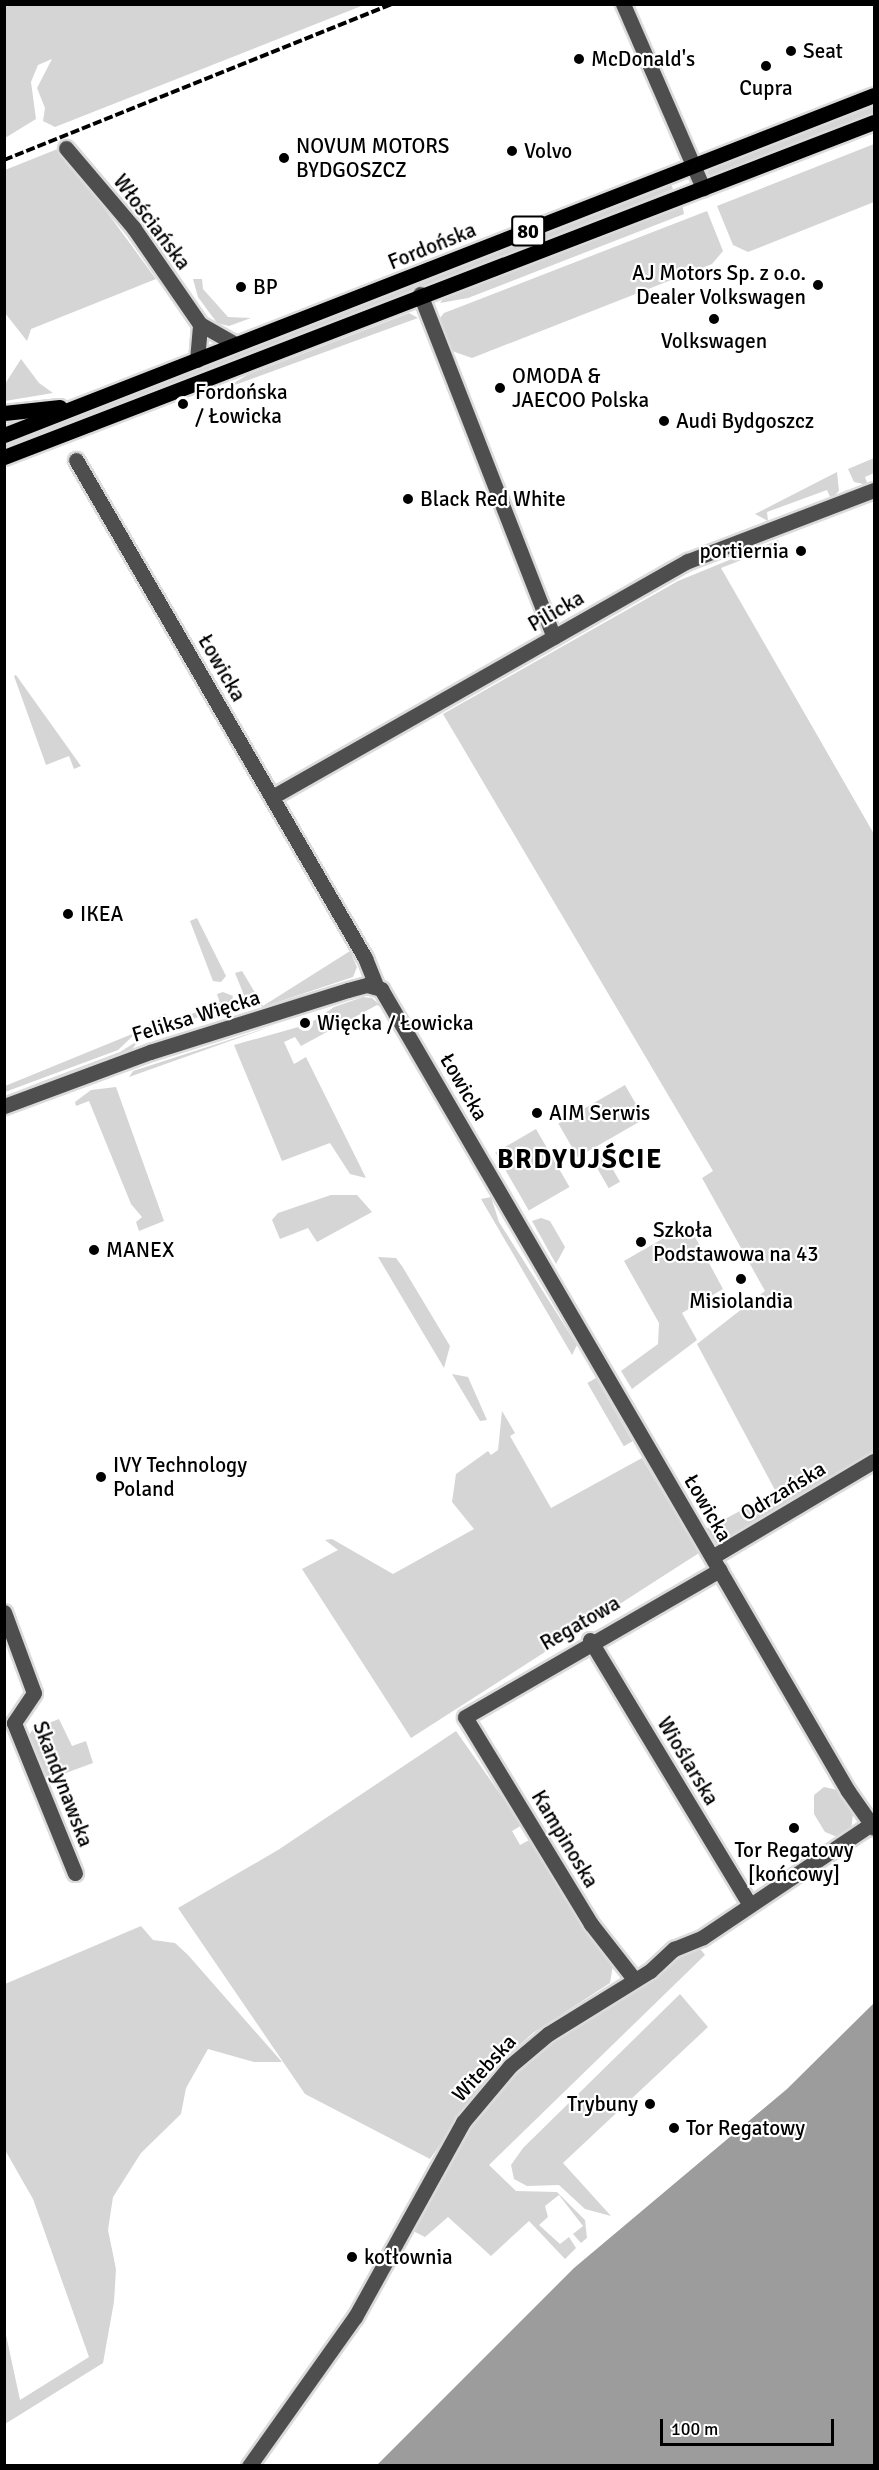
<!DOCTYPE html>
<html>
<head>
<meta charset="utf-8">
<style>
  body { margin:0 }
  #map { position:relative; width:879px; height:2470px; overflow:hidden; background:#fff; font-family:Signika,sans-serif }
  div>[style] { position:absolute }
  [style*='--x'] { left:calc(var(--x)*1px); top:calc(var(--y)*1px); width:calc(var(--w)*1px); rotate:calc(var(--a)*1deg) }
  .green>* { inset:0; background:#d5d5d5; transform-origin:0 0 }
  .water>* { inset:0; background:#9c9c9c }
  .roads { filter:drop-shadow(2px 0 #dbdbdb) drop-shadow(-2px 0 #dbdbdb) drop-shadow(0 2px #dbdbdb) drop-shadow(0 -2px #dbdbdb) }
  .minor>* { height:15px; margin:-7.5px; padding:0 7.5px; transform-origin:7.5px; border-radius:7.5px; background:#4e4e4e }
  .major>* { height:15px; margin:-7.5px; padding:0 7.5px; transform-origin:7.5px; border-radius:7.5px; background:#000 }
  .rail>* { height:4px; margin-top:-2px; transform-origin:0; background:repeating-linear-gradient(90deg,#000 0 9px,transparent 0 12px) }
  .dots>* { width:16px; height:16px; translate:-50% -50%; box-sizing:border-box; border:3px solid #fff; border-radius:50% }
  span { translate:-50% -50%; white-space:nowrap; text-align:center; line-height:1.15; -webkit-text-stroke:4.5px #fff; paint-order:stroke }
  .shield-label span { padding:2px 4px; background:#fff; border:2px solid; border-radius:4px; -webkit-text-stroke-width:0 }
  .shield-label { font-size:20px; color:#000; font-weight:700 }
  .poi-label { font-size:21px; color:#000 }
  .left { translate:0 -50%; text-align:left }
  .right { translate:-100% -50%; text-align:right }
  .street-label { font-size:21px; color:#000 }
  .district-label { font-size:27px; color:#000; font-weight:700; letter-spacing:1.5px }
  .frame { position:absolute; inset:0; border:6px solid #000; pointer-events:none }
  .scale { position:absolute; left:660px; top:2419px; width:174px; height:27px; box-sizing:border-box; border:3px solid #000; border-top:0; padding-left:8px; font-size:18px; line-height:21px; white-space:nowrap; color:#000; -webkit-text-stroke:4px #fff; paint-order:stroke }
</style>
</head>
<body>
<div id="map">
  <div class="green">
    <div style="clip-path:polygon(4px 5px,5px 4px,364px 5px,55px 127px,43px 121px,45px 108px,37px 88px,52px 59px,38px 65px,31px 82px,36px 119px,5px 138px)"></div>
    <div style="clip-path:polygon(874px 102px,874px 116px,717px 177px,706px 174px,713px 165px)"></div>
    <div style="clip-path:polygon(874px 144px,874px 202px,748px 252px,733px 245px,717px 206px)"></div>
    <div style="clip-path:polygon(60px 148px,156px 279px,31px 329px,27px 341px,5px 313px,5px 170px)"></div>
    <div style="clip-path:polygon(670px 182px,673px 189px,562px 234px,5px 449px,5px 442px)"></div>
    <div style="clip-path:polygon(682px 204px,684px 214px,468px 298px,440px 303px,447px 294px,534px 258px)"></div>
    <div style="clip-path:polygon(707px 211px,723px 251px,712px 264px,472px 358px,452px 351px,440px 318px,444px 313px)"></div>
    <div style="clip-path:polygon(193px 279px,202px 279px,203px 289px,228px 317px,251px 318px,229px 326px,217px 323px,198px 297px)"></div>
    <div style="clip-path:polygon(409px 313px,418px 318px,224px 389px,247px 375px)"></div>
    <div style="clip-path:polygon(21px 359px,39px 383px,53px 393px,5px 401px,5px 384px)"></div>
    <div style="clip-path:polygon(874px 458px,874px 473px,865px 477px,868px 485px,854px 482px,848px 469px)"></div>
    <div style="clip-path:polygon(837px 472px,839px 491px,831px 499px,827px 490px,767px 512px,768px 521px,755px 514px)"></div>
    <div style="clip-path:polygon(778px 540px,780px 545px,721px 568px,874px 834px,874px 1454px,718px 1547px,706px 1529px,776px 1492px,697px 1344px,765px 1291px,702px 1178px,713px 1171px,443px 714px,678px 581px)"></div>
    <div style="clip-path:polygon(14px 676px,16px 675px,81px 766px,74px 769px,69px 756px,46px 765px)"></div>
    <div style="clip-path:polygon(197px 918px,226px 976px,221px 982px,213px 981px,190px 921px)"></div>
    <div style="clip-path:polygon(350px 951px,357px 967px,353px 977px,263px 1007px,246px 1000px,235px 973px,242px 971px,263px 1006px)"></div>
    <div style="clip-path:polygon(223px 992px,233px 996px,230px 1009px,149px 1030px,150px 1022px,165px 1014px,168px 1023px,220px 1003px,217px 994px)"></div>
    <div style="clip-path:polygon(363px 997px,372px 998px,384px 1009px,377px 1005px,301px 1046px,295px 1037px,284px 1042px,294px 1064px,306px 1057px,366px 1178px,350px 1174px,330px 1143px,282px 1161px,234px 1045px,309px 1024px,334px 1007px)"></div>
    <div style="clip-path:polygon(275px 1025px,129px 1077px,133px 1071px)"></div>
    <div style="clip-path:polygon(137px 1032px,118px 1050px,5px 1092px,5px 1086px)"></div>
    <div style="clip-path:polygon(139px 1040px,130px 1052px,17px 1091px,120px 1052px)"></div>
    <div style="left:625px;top:1085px;width:39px;height:77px;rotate:60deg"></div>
    <div style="clip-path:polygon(116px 1087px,164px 1221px,139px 1231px,136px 1222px,142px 1217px,131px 1204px,89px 1101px,76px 1106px,75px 1102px,91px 1090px)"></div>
    <div style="left:536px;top:1129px;width:67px;height:47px;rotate:60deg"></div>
    <div style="left:604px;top:1154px;width:32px;height:13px;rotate:60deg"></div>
    <div style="clip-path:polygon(331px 1195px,357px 1195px,372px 1212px,317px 1242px,308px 1228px,280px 1239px,272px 1220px,278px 1213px)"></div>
    <div style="clip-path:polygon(491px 1197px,499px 1222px,577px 1345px,572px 1355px,481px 1199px)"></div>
    <div style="clip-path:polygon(541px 1218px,550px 1221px,565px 1247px,556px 1264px,532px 1221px)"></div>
    <div style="clip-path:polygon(688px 1224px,723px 1289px,682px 1313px,697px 1340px,632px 1389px,621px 1371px,658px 1344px,659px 1323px,624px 1261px)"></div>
    <div style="clip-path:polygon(378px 1257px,396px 1258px,402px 1266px,450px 1346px,444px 1368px)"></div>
    <div style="clip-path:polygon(452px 1374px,468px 1377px,487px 1420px,480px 1421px)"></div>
    <div style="left:596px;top:1378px;width:73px;height:10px;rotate:60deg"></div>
    <div style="clip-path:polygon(502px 1411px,515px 1433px,510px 1436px,551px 1508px,642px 1458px,699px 1553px,411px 1738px,302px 1569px,338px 1550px,325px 1540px,332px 1539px,393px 1574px,474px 1529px,452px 1502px,456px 1474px,488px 1451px,491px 1455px,498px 1450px)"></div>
    <div style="clip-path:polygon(59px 1719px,72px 1746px,86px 1741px,93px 1763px,44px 1781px,27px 1738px,33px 1729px)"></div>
    <div style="clip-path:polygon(456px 1731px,522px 1825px,512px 1831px,520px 1845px,531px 1839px,613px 1965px,610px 1983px,533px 2033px,495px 2067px,430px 2159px,305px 2094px,178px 1908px,278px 1850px)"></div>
    <div style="clip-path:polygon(824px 1787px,838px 1790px,853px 1814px,851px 1831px,840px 1838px,825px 1832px,814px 1814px,814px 1795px)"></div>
    <div style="clip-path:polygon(141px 1926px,153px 1940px,175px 1943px,188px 1955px,282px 2062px,254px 2062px,208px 2049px,186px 2088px,181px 2114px,141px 2153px,113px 2197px,108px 2230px,116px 2269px,114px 2302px,103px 2363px,5px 2424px,5px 2330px,20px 2400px,89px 2357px,33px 2199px,5px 2150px,5px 1984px)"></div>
    <div style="clip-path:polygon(698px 1946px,705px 1955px,489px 2165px,516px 2191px,557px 2192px,585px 2220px,587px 2238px,581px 2243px,573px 2234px,583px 2226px,559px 2195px,545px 2206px,548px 2217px,539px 2225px,560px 2244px,569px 2237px,576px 2248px,565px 2259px,529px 2221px,491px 2256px,448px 2217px,425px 2237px,413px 2231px,468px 2124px,507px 2077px,561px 2033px)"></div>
    <div style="clip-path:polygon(680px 1994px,708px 2027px,563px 2163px,611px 2216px,585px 2209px,559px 2185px,527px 2186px,514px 2179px,511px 2165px,523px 2148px)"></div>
  </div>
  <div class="water">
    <div style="clip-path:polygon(874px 2003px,874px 2465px,377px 2465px,574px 2268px,787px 2089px)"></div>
  </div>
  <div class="roads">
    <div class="minor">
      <div style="--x:623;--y:4;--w:201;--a:66.5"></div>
      <div style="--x:66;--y:148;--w:104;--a:49.7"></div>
      <div style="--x:133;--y:227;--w:118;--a:55.4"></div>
      <div style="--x:200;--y:324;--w:40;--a:29.7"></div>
      <div style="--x:420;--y:294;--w:368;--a:68.7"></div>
      <div style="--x:197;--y:360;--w:36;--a:-85"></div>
      <div style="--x:76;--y:460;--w:576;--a:59.87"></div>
      <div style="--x:365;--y:958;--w:31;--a:68"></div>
      <div style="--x:272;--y:797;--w:478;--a:-29.6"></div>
      <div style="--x:688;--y:561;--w:199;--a:-20.9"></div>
      <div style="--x:4;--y:1106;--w:156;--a:-20.3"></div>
      <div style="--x:150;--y:1052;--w:207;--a:-17.4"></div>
      <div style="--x:348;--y:990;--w:20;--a:-15"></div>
      <div style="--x:367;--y:985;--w:15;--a:16"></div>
      <div style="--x:381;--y:989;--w:928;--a:59.79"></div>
      <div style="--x:848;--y:1791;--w:45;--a:54.9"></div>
      <div style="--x:712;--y:1557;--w:188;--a:-30.7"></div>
      <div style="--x:4;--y:1612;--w:86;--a:69.7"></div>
      <div style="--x:34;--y:1693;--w:36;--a:124"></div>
      <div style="--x:14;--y:1723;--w:162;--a:67.9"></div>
      <div style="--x:590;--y:1640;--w:308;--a:58.9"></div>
      <div style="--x:634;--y:1979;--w:70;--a:-128"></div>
      <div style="--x:591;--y:1924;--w:242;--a:-121.3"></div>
      <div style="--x:465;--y:1717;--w:294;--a:-30"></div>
      <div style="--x:249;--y:2466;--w:183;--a:-54.6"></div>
      <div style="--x:355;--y:2317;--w:223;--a:-61"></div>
      <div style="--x:463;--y:2122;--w:73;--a:-50"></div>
      <div style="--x:510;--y:2066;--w:50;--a:-40.1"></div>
      <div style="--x:548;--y:2034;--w:120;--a:-31.7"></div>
      <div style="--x:650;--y:1971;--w:33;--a:-43"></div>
      <div style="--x:674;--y:1949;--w:31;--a:-22"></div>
      <div style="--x:703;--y:1937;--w:206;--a:-33.9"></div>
    </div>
    <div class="major">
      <div style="--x:4;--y:413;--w:56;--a:-6.1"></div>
      <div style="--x:4;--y:435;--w:934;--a:-21.35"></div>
      <div style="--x:4;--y:457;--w:932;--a:-21.06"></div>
    </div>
  </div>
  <div class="rail">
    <div style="--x:4;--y:160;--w:419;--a:-21.9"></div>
  </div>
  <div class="dots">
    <div style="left:791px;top:51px;background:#000"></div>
    <div style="left:579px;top:59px;background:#000"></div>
    <div style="left:766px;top:66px;background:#000"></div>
    <div style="left:512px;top:151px;background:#000"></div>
    <div style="left:284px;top:158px;background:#000"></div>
    <div style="left:818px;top:285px;background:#000"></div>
    <div style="left:241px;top:287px;background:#000"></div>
    <div style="left:714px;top:319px;background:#000"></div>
    <div style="left:500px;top:388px;background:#000"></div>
    <div style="left:183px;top:404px;background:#000"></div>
    <div style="left:664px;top:421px;background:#000"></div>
    <div style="left:408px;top:499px;background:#000"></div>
    <div style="left:801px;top:551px;background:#000"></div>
    <div style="left:68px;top:914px;background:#000"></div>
    <div style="left:305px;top:1023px;background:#000"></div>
    <div style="left:537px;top:1113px;background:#000"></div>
    <div style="left:641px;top:1242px;background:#000"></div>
    <div style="left:94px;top:1250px;background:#000"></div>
    <div style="left:741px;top:1279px;background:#000"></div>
    <div style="left:101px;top:1477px;background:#000"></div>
    <div style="left:794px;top:1828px;background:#000"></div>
    <div style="left:650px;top:2104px;background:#000"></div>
    <div style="left:674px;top:2128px;background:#000"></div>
    <div style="left:352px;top:2257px;background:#000"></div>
  </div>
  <div class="shield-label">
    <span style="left:528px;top:231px">80</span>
  </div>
  <div class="poi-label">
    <span class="left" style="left:803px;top:51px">Seat</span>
    <span class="left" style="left:591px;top:59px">McDonald's</span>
    <span style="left:766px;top:88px">Cupra</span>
    <span class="left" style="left:296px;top:158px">NOVUM MOTORS<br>BYDGOSZCZ</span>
    <span class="left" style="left:524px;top:151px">Volvo</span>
    <span class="right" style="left:806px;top:285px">AJ Motors Sp. z o.o.<br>Dealer Volkswagen</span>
    <span class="left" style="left:253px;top:287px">BP</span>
    <span style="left:714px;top:341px">Volkswagen</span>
    <span class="left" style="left:512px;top:388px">OMODA &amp;<br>JAECOO Polska</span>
    <span class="left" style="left:195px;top:404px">Fordońska<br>/ Łowicka</span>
    <span class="left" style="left:676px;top:421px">Audi Bydgoszcz</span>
    <span class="left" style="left:420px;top:499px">Black Red White</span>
    <span class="right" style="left:789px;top:551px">portiernia</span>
    <span class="left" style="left:80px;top:914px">IKEA</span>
    <span class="left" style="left:317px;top:1023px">Więcka / Łowicka</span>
    <span class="left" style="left:549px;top:1113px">AIM Serwis</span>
    <span class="left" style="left:653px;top:1242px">Szkoła<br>Podstawowa na 43</span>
    <span class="left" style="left:106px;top:1250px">MANEX</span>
    <span style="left:741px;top:1301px">Misiolandia</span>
    <span class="left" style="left:113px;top:1477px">IVY Technology<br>Poland</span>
    <span style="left:794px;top:1862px">Tor Regatowy<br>[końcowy]</span>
    <span class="right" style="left:638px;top:2104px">Trybuny</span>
    <span class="left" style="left:686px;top:2128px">Tor Regatowy</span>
    <span class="left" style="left:364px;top:2257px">kotłownia</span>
  </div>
  <div class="street-label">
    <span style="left:152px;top:222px;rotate:53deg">Włościańska</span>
    <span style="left:432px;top:246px;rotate:-22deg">Fordońska</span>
    <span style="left:556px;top:611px;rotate:-30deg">Pilicka</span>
    <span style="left:222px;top:668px;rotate:60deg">Łowicka</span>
    <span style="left:196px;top:1016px;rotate:-17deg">Feliksa Więcka</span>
    <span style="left:464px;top:1087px;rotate:60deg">Łowicka</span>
    <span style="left:783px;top:1491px;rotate:-31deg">Odrzańska</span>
    <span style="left:708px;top:1508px;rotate:60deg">Łowicka</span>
    <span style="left:580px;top:1623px;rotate:-30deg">Regatowa</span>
    <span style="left:688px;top:1761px;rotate:59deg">Wioślarska</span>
    <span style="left:63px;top:1784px;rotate:69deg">Skandynawska</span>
    <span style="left:565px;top:1839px;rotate:59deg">Kampinoska</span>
    <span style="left:484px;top:2068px;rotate:-47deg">Witebska</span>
  </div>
  <div class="district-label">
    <span style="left:580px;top:1160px">BRDYUJŚCIE</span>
  </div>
  <div class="frame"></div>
  <div class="scale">100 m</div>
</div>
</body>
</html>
